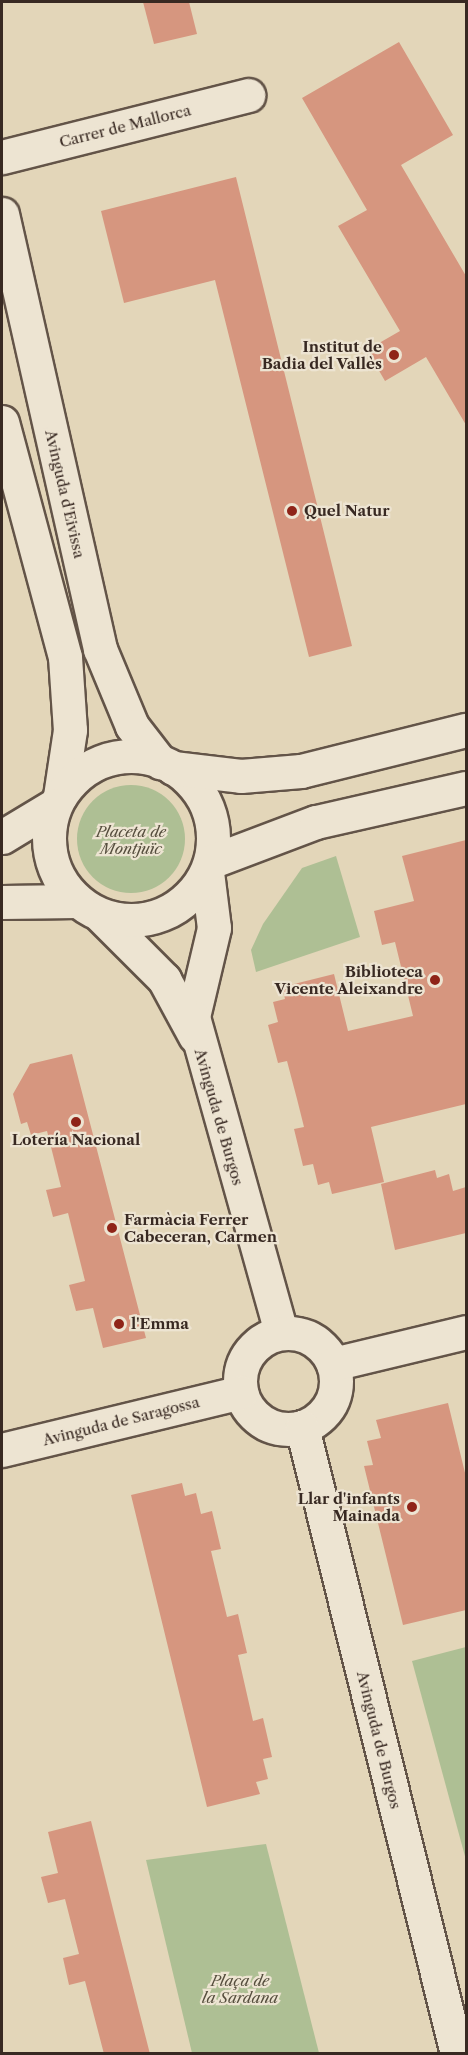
<!DOCTYPE html>
<html>
<head>
<meta charset="utf-8">
<style>
  body { margin:0 }
  #map { position:relative; width:468px; height:2055px; overflow:hidden; background:#e3d6b9; font-family:"Libre Caslon Text",serif }
  div>[style] { position:absolute }
  [style*='--x'] { left:calc(var(--x)*1px); top:calc(var(--y)*1px); width:calc(var(--w)*1px); rotate:calc(var(--a)*1deg) }
  .green>* { inset:0; background:#aebf94 }
  .round { border-radius:50% }
  .building>* { inset:0; background:#d6967f }
  .roads { filter:drop-shadow(2px 0 #635448) drop-shadow(-2px 0 #635448) drop-shadow(0 2px #635448) drop-shadow(0 -2px #635448) }
  .street>* { height:33px; margin:-16.5px; padding:0 16.5px; transform-origin:16.5px; border-radius:16.5px; background:#ede4d2 }
  .street>.ring { margin:-16.5px; padding:0; box-sizing:content-box; background:none; border:33px solid #ede4d2; border-radius:50% }
  .secondary>* { height:33px; margin:-16.5px; padding:0 16.5px; transform-origin:16.5px; border-radius:16.5px; background:#ede4d2 }
  .secondary>.ring { margin:-16.5px; padding:0; box-sizing:content-box; background:none; border:33px solid #ede4d2; border-radius:50% }
  .dots>* { width:16px; height:16px; translate:-50% -50%; box-sizing:border-box; border:3px solid #ede4d2; border-radius:50% }
  span { translate:-50% -50%; white-space:nowrap; text-align:center; line-height:1.15; -webkit-text-stroke:4.5px #ede4d2; paint-order:stroke }
  .street-label { font-size:15px; color:#382922 }
  .poi-label { font-size:15px; color:#382922; font-weight:700 }
  .right { translate:-100% -50%; text-align:right }
  .left { translate:0 -50%; text-align:left }
  .park-label { font-size:15px; color:#564e3e; font-style:italic }
  .frame { position:absolute; inset:0; border:3px solid #382922; pointer-events:none }
</style>
</head>
<body>
<div id="map">
  <div class="green">
    <div class="round" style="left:77px;top:785px;width:108px;height:108px"></div>
    <div style="clip-path:polygon(336px 856px,360px 937px,256px 972px,251px 950px,263px 924px,302px 868px)"></div>
    <div style="clip-path:polygon(466px 1647px,466px 1860px,412px 1661px)"></div>
    <div style="clip-path:polygon(266px 1844px,319px 2053px,192px 2053px,146px 1860px)"></div>
  </div>
  <div class="building">
    <div style="clip-path:polygon(143px 2px,189px 2px,197px 34px,154px 44px)"></div>
    <div style="clip-path:polygon(399px 42px,453px 135px,401px 165px,466px 276px,466px 425px,426px 357px,385px 381px,367px 350px,400px 331px,338px 226px,367px 210px,302px 98px)"></div>
    <div style="clip-path:polygon(236px 177px,352px 646px,309px 657px,215px 280px,124px 303px,101px 211px)"></div>
    <div style="clip-path:polygon(466px 840px,466px 1104px,371px 1127px,384px 1182px,332px 1194px,329px 1182px,318px 1185px,313px 1164px,303px 1166px,294px 1129px,304px 1127px,297px 1099px,287px 1061px,278px 1063px,268px 1025px,278px 1022px,273px 1002px,285px 999px,282px 987px,334px 974px,348px 1031px,413px 1016px,395px 942px,382px 945px,374px 911px,414px 901px,402px 856px)"></div>
    <div style="clip-path:polygon(72px 1054px,146px 1338px,103px 1348px,93px 1308px,76px 1311px,69px 1285px,85px 1281px,68px 1213px,53px 1217px,46px 1190px,61px 1187px,47px 1131px,31px 1135px,27px 1122px,21px 1124px,13px 1094px,30px 1064px)"></div>
    <div style="clip-path:polygon(435px 1170px,437px 1178px,449px 1174px,453px 1191px,466px 1187px,466px 1233px,395px 1250px,381px 1184px)"></div>
    <div style="clip-path:polygon(448px 1403px,466px 1477px,466px 1610px,403px 1625px,364px 1466px,373px 1465px,367px 1441px,381px 1438px,376px 1420px)"></div>
    <div style="clip-path:polygon(182px 1483px,185px 1496px,196px 1493px,201px 1514px,212px 1511px,221px 1549px,211px 1551px,227px 1617px,238px 1614px,247px 1653px,238px 1655px,253px 1721px,263px 1718px,272px 1757px,263px 1759px,268px 1779px,256px 1782px,260px 1794px,207px 1807px,131px 1495px)"></div>
    <div style="clip-path:polygon(91px 1821px,115px 1917px,150px 2054px,104px 2054px,85px 1981px,69px 1985px,63px 1958px,79px 1954px,65px 1899px,48px 1903px,41px 1877px,58px 1873px,48px 1832px)"></div>
  </div>
  <div class="roads">
    <div class="street">
      <div style="--x:2;--y:157;--w:254;--a:-14.1"></div>
      <div style="--x:2;--y:214;--w:446;--a:77.3"></div>
      <div style="--x:100;--y:649;--w:83;--a:67.4"></div>
      <div style="--x:132;--y:726;--w:46;--a:52.1"></div>
      <div style="--x:2;--y:422;--w:243;--a:75"></div>
      <div style="--x:65;--y:657;--w:73;--a:86.1"></div>
      <div style="--x:70;--y:730;--w:67;--a:98.6"></div>
      <div style="--x:207;--y:872;--w:56;--a:82.9"></div>
      <div style="--x:214;--y:928;--w:91;--a:103.3"></div>
      <div style="--x:193;--y:1017;--w:328;--a:74.4"></div>
      <div style="--x:100;--y:915;--w:91;--a:45"></div>
      <div style="--x:164;--y:979;--w:65;--a:61.5"></div>
      <div class="ring" style="left:240px;top:1333px;width:63px;height:63px"></div>
      <div style="--x:333;--y:1364;--w:137;--a:-13.5"></div>
      <div style="--x:302;--y:1427;--w:646;--a:76.11"></div>
      <div style="--x:2;--y:1450;--w:246;--a:-13.6"></div>
    </div>
    <div class="secondary">
      <div class="ring" style="left:49px;top:756px;width:131px;height:131px"></div>
      <div style="--x:173;--y:768;--w:68;--a:6.7"></div>
      <div style="--x:241;--y:776;--w:60;--a:-4.8"></div>
      <div style="--x:301;--y:771;--w:170;--a:-14"></div>
      <div style="--x:2;--y:837;--w:62;--a:-31.1"></div>
      <div style="--x:210;--y:862;--w:113;--a:-20.7"></div>
      <div style="--x:316;--y:822;--w:154;--a:-12.8"></div>
      <div style="--x:2;--y:902;--w:75;--a:-0.8"></div>
    </div>
  </div>
  <div class="dots">
    <div style="left:394px;top:355px;background:#8f2418"></div>
    <div style="left:292px;top:511px;background:#8f2418"></div>
    <div style="left:435px;top:980px;background:#8f2418"></div>
    <div style="left:76px;top:1122px;background:#8f2418"></div>
    <div style="left:112px;top:1228px;background:#8f2418"></div>
    <div style="left:119px;top:1324px;background:#8f2418"></div>
    <div style="left:412px;top:1507px;background:#8f2418"></div>
  </div>
  <div class="street-label">
    <span style="left:125px;top:126px;rotate:-14deg">Carrer de Mallorca</span>
    <span style="left:65px;top:494px;rotate:77deg">Avinguda d'Eivissa</span>
    <span style="left:219px;top:1117px;rotate:74deg">Avinguda de Burgos</span>
    <span style="left:121px;top:1421px;rotate:-14deg">Avinguda de Saragossa</span>
    <span style="left:379px;top:1740px;rotate:76deg">Avinguda de Burgos</span>
  </div>
  <div class="poi-label">
    <span class="right" style="left:382px;top:355px">Institut de<br>Badia del Vallès</span>
    <span class="left" style="left:304px;top:511px">Quel Natur</span>
    <span class="right" style="left:423px;top:980px">Biblioteca<br>Vicente Aleixandre</span>
    <span style="left:76px;top:1140px">Lotería Nacional</span>
    <span class="left" style="left:124px;top:1228px">Farmàcia Ferrer<br>Cabeceran, Carmen</span>
    <span class="left" style="left:131px;top:1324px">l'Emma</span>
    <span class="right" style="left:400px;top:1507px">Llar d'infants<br>Mainada</span>
  </div>
  <div class="park-label">
    <span style="left:131px;top:840px">Placeta de<br>Montjuïc</span>
    <span style="left:240px;top:1989px">Plaça de<br>la Sardana</span>
  </div>
  <div class="frame"></div>
</div>
</body>
</html>
